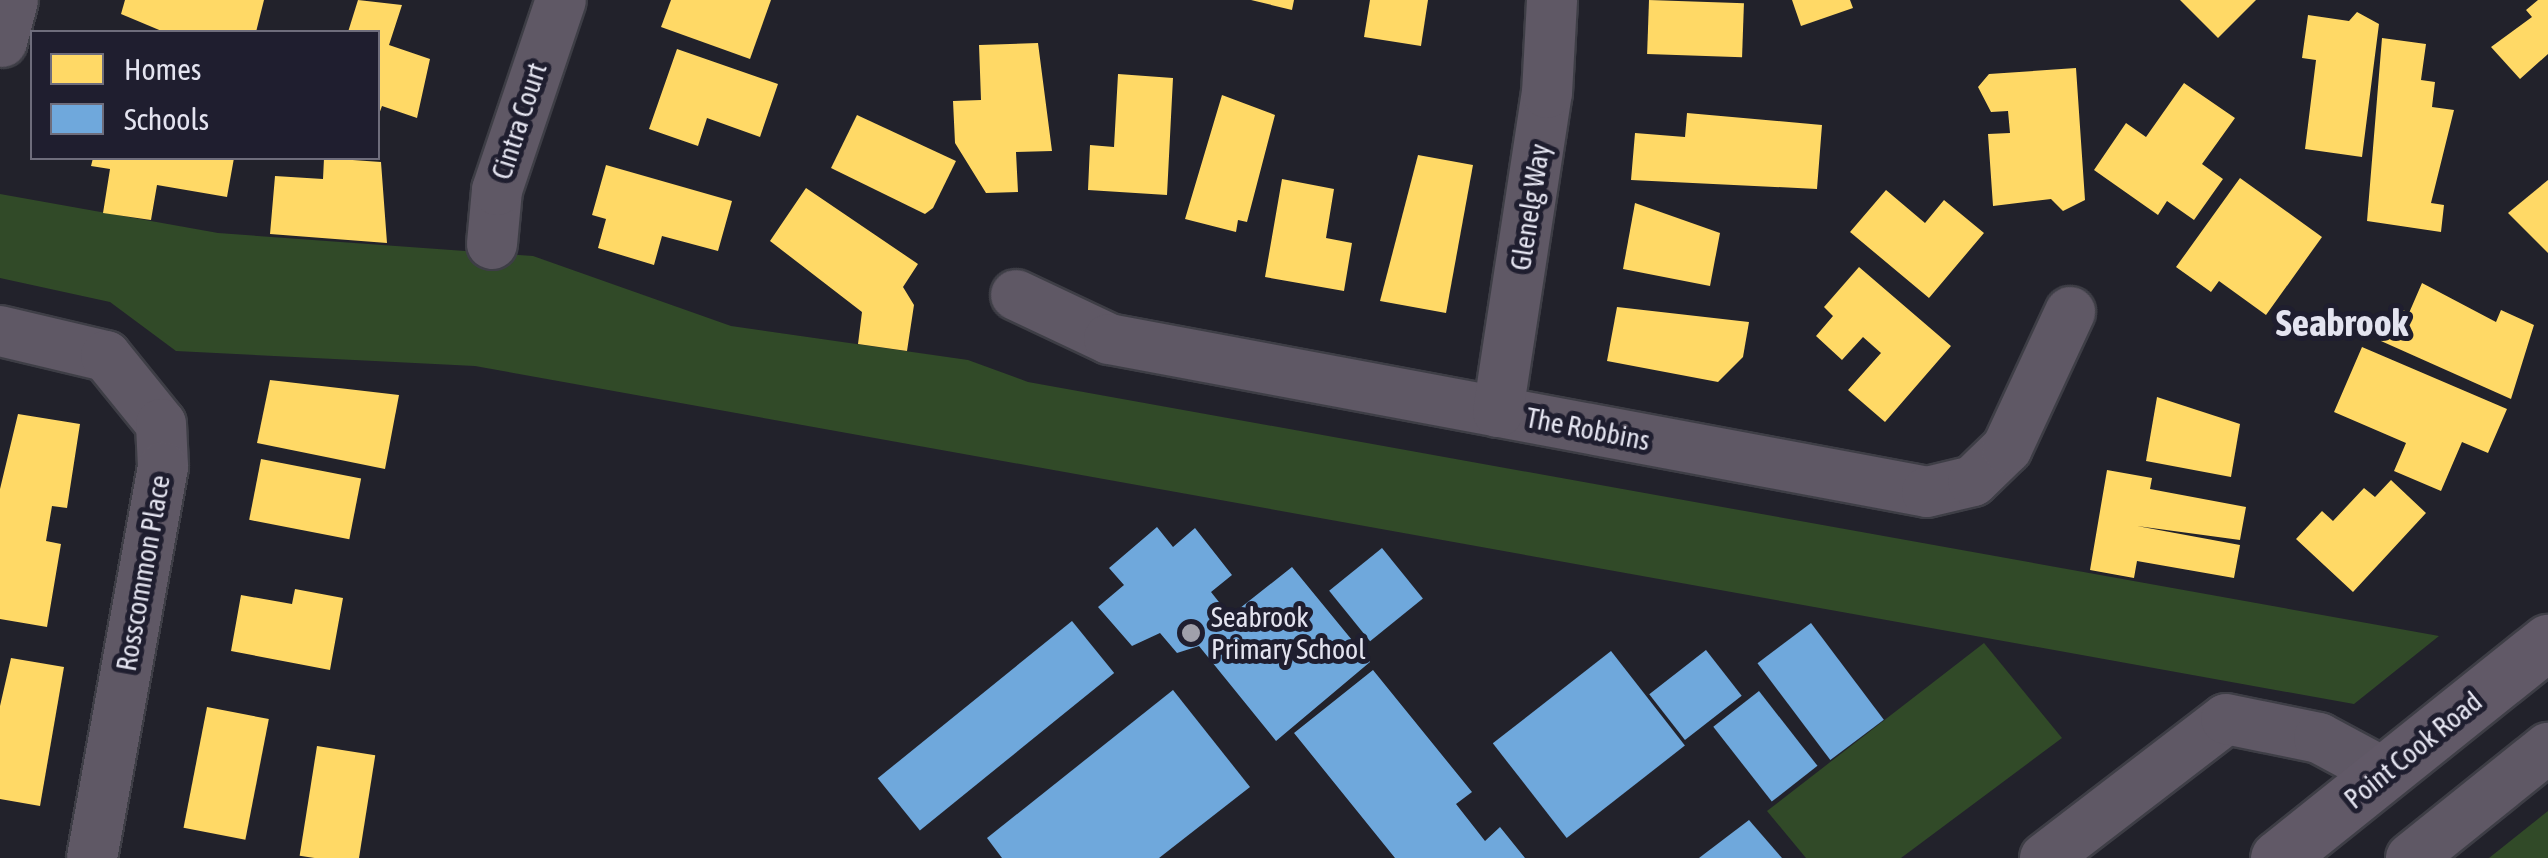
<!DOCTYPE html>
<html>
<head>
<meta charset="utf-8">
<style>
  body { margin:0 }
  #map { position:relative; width:2548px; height:858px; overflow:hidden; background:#22222b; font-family:"Asap Condensed",sans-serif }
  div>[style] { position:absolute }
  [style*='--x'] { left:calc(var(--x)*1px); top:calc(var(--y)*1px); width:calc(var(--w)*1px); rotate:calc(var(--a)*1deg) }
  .green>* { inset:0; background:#314a28 }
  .homes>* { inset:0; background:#ffd966; transform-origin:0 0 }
  .schools>* { inset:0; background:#6fa8dc; transform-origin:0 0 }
  .roads { filter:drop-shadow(2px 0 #3e3e46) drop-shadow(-2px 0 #3e3e46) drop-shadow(0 2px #3e3e46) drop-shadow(0 -2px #3e3e46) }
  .minor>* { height:50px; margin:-25px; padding:0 25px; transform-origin:25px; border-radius:25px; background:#5f5865 }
  .major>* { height:55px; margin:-27.5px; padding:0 27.5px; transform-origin:27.5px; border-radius:27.5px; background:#615967 }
  .dots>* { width:28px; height:28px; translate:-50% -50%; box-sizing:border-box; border:5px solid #1f1e2f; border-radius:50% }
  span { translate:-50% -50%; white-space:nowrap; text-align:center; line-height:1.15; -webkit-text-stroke:10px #1f1e2f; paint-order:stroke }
  .street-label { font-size:28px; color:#e4e4f0 }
  .poi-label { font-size:28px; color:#e4e4f0 }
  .left { translate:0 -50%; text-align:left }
  .district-label { font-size:38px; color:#e4e4f0; font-weight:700 }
  .legend { position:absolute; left:30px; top:30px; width:350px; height:130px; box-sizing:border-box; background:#1f1e2f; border:2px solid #6e6d7c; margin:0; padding:12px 18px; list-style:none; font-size:30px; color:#e4e4f0 }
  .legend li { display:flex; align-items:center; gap:20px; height:50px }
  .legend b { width:50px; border:2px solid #6e6d7c }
</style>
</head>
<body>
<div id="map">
  <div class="green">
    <div style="clip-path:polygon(0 194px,218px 233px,533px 256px,731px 326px,968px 360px,1028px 382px,2439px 636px,2354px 704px,475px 366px,176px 351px,110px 302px,0 278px)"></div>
    <div style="clip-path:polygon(1984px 643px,2062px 738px,1901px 858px,1806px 858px,1767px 811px)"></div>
    <div style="clip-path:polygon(2548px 811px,2548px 858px,2489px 858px)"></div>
  </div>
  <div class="homes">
    <div style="clip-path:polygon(125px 0,264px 0,256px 32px,164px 32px,121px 14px)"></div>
    <div style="clip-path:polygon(358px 0,402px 5px,389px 45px,430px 59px,417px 118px,382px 106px,378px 117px,378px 32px,348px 32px)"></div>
    <div style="clip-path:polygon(671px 0,771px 0,750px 59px,661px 27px)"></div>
    <div style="clip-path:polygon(1251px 0,1294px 0,1292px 10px)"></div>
    <div style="clip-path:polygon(1370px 0,1428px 0,1421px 46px,1364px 37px)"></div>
    <div style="left:1649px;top:0;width:95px;height:54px;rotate:2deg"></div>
    <div style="clip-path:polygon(1792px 0,1850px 0,1853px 8px,1801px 26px)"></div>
    <div style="clip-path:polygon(2180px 0,2256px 0,2218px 38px)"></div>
    <div style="clip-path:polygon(2538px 0,2548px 0,2548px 54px,2520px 79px,2491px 47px,2532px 17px,2526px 10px)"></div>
    <div style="clip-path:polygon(2357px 12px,2379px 24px,2362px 157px,2305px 149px,2316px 60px,2302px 58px,2308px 15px,2349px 21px)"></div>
    <div style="clip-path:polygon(2382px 38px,2426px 44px,2421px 80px,2435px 82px,2432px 107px,2454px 110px,2431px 203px,2444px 205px,2441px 232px,2367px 221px)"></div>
    <div style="clip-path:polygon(1038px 43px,1052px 151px,1016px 152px,1018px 192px,986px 193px,955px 143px,953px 101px,981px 100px,979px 45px)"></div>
    <div style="clip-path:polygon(677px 49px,778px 84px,760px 137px,707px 118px,698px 146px,649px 129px)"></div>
    <div style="clip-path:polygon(2076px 68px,2085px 200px,2063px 211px,2051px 199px,1993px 206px,1988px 134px,2010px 133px,2008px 111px,1991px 112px,1978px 87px,1989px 74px)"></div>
    <div style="clip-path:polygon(1118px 74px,1173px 78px,1167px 195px,1088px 190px,1090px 145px,1114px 147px)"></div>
    <div style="clip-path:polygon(2184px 83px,2235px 118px,2202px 164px,2223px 179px,2194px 220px,2167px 201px,2158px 215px,2094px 170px,2126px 123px,2146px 137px)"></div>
    <div style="clip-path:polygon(1222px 95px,1275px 115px,1247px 222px,1238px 220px,1236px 232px,1185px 219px)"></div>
    <div style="clip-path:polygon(1687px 113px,1822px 125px,1817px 189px,1631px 180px,1635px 133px,1685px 137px)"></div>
    <div style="clip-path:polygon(857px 115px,956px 161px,933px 208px,925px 214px,831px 168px)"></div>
    <div style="clip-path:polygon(1418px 155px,1473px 165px,1446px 313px,1380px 301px)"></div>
    <div style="clip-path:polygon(93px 158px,234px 158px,227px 197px,157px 185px,151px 220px,103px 213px,110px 169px,91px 166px)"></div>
    <div style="clip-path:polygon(324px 158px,381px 162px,387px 243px,270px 234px,275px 176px,323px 179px)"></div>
    <div style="clip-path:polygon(606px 165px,732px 201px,718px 251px,662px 236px,654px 265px,598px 248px,606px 219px,592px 215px)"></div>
    <div style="clip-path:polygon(2240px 178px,2322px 237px,2266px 315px,2219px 281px,2211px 292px,2176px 267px)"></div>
    <div style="clip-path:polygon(1282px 179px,1334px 189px,1326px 238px,1352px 243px,1344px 291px,1265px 277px)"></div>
    <div style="clip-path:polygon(2548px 180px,2548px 253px,2508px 213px)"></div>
    <div style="clip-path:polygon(806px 188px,918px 264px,903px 287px,914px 305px,907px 351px,858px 344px,862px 312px,770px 241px)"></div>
    <div style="clip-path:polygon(1886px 190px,1925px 223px,1944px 200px,1984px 233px,1929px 298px,1850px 232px)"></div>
    <div style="clip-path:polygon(1635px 203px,1720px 233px,1710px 286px,1623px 269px)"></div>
    <div style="clip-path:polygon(1859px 267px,1951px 346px,1885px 422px,1848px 390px,1881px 353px,1863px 337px,1842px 360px,1816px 336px,1833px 316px,1824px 307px)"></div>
    <div style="clip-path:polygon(2422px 283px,2496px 322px,2501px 310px,2534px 325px,2511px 399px,2381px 341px,2397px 307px,2409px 313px)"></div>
    <div style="clip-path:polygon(1617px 307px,1749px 322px,1743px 357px,1718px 382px,1607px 361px)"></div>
    <div style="clip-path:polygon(2362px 347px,2507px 409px,2488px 453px,2462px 442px,2441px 491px,2394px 471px,2406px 443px,2334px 412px)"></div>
    <div style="clip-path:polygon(270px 380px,399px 395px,385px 469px,257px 443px)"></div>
    <div style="clip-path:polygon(2157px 397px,2240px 424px,2231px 477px,2146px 461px)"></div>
    <div style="clip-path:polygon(18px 414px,80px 424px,67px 508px,52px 506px,46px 541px,61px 544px,47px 627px,0 619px,0 489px)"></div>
    <div style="left:261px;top:459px;width:102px;height:62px;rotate:11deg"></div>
    <div style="clip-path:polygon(2107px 470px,2152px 478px,2150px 489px,2246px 507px,2240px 540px,2137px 526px,2240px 545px,2234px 578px,2137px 561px,2134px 578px,2090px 570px)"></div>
    <div style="clip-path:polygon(2391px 480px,2426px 513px,2353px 592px,2296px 539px,2322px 511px,2333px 521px,2364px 488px,2375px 497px)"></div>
    <div style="clip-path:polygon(295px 589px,343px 598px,330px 670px,231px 651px,241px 595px,292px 604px)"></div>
    <div style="clip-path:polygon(11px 658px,64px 667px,40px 806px,0 799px,0 706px)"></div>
    <div style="left:207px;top:707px;width:63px;height:123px;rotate:11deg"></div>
    <div style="left:317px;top:746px;width:59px;height:111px;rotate:9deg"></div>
  </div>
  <div class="schools">
    <div style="clip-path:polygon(1157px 527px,1173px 547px,1195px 528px,1232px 575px,1211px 592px,1230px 616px,1292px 567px,1370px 662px,1276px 741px,1199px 646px,1177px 653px,1160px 633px,1132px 646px,1098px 607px,1124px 585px,1109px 568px)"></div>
    <div style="left:1382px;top:548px;width:65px;height:68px;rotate:51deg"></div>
    <div style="left:1072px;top:621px;width:67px;height:250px;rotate:51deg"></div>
    <div style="left:1811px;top:623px;width:121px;height:67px;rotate:53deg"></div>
    <div style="left:1706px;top:650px;width:58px;height:72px;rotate:52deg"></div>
    <div style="left:1611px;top:651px;width:120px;height:150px;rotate:52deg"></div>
    <div style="clip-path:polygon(1373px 670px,1472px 792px,1456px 804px,1485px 841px,1500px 827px,1525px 858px,1395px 858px,1294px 733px)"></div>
    <div style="clip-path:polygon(1173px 690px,1250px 787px,1159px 858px,1002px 858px,987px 838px)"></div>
    <div style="left:1759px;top:691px;width:95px;height:58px;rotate:52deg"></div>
    <div style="clip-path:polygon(1749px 820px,1782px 858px,1699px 858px)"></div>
  </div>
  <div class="roads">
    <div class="minor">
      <div style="--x:2;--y:42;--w:43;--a:-75.3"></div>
      <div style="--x:492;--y:244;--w:54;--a:-84.7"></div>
      <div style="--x:497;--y:190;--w:200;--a:-71.4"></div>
      <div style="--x:1016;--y:295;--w:103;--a:25.3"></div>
      <div style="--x:1109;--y:339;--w:832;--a:10.59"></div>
      <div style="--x:1927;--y:492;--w:47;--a:-13.4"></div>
      <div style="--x:1973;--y:481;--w:47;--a:-44.1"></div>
      <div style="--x:2007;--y:448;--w:150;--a:-65.1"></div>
      <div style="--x:0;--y:331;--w:109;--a:13.3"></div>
      <div style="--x:106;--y:356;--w:87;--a:51"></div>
      <div style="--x:161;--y:424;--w:43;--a:87.3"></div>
      <div style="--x:163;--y:467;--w:397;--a:100.3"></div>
      <div style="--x:1498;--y:412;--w:323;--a:-81.3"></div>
      <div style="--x:1547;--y:93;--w:93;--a:-86.9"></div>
      <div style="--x:2045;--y:858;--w:228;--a:-37.5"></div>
      <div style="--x:2226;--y:719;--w:95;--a:11.5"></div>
      <div style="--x:2319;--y:738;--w:74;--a:28.3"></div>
      <div style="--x:2411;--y:858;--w:176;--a:-38.8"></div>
    </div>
    <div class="major">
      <div style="--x:2278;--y:858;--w:346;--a:-38.7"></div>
    </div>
  </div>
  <div class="dots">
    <div style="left:1191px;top:633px;background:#a0a0ab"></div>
  </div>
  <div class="street-label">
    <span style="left:519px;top:121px;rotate:-72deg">Cintra Court</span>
    <span style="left:1530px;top:207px;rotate:-81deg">Glenelg Way</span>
    <span style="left:1588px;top:429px;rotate:11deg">The Robbins</span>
    <span style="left:143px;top:573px;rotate:-80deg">Rosscommon Place</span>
    <span style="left:2413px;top:750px;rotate:-39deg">Point Cook Road</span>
  </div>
  <div class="poi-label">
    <span class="left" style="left:1211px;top:633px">Seabrook<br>Primary School</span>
  </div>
  <div class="district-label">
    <span style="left:2342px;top:323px">Seabrook</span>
  </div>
  <ul class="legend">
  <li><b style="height:28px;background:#ffd966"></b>Homes</li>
  <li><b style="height:28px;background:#6fa8dc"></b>Schools</li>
  </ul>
</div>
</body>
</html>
